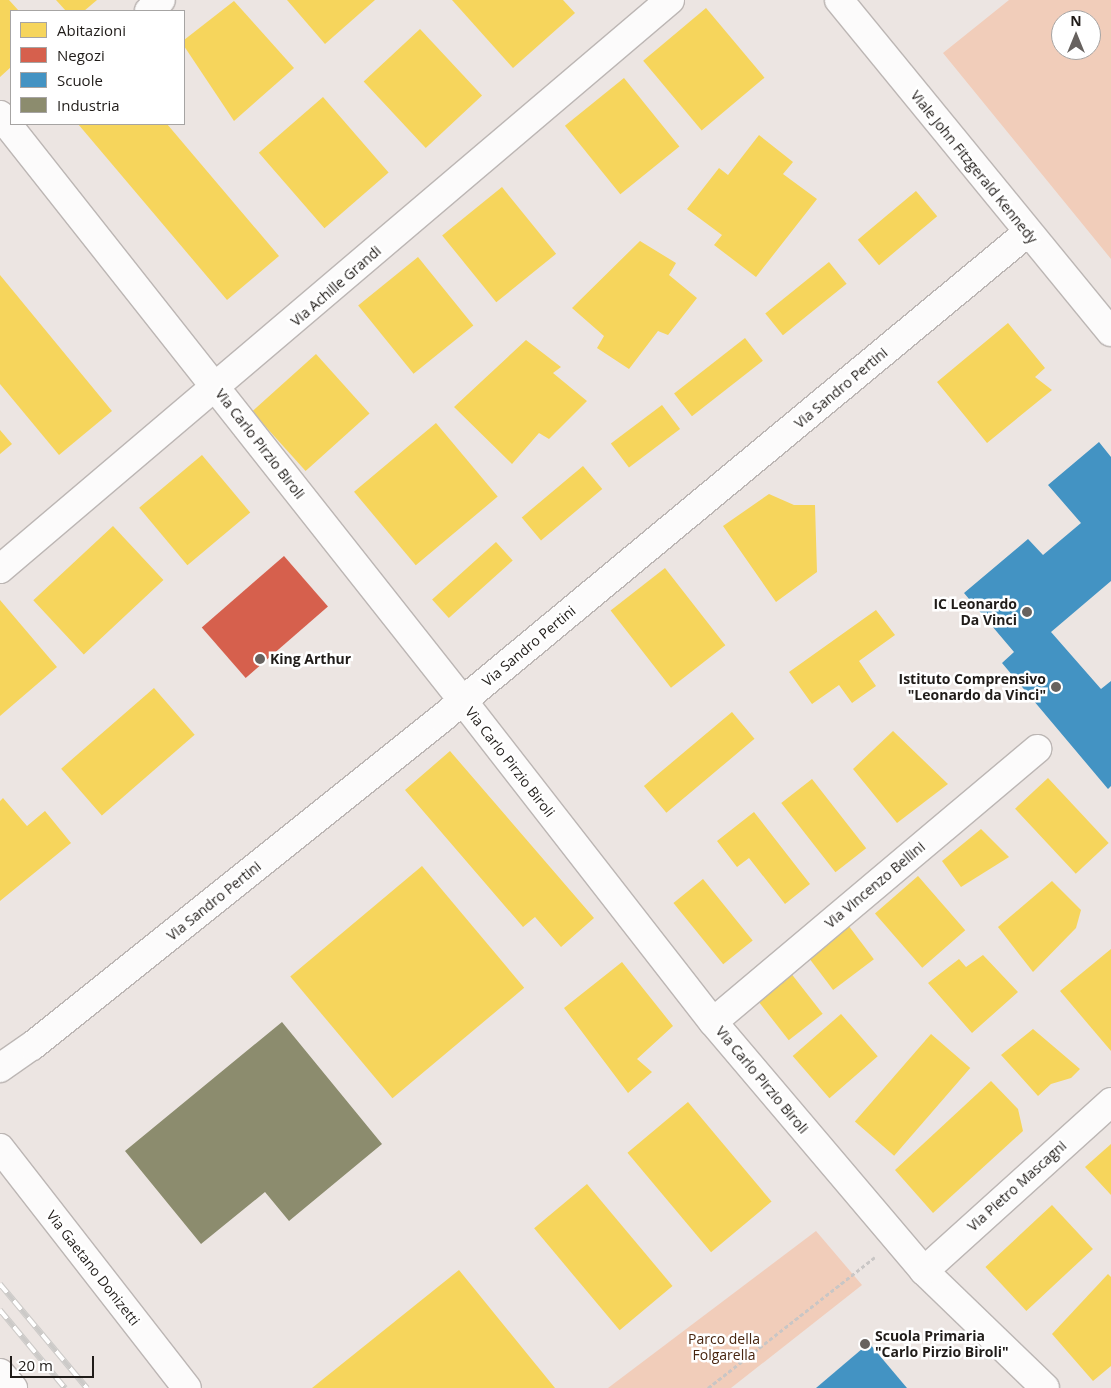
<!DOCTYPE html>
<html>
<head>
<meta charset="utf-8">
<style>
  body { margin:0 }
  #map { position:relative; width:1111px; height:1388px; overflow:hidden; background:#ece5e2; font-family:"Open Sans",sans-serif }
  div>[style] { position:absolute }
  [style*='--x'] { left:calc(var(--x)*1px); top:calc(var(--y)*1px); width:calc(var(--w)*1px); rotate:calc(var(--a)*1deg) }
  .green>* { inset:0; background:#f1cdba }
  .homes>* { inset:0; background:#f6d55c; transform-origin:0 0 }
  .shops>* { inset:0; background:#d6604d; transform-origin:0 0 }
  .schools>* { inset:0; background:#4393c3 }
  .industry>* { inset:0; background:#8c8c6e }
  .path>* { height:3px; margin-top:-1.5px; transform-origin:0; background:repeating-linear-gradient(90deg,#c9c6c5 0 4px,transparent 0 6.5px) }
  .roads { filter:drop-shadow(1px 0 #bcb6b4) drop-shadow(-1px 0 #bcb6b4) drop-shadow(0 1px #bcb6b4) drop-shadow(0 -1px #bcb6b4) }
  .minor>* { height:28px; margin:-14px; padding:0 14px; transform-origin:14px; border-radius:14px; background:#fcfbfb }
  .tertiary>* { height:28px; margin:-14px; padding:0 14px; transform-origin:14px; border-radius:14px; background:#fcfbfb }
  .rail>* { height:5.5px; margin-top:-2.75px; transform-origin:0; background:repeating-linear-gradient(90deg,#fff 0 11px,#cccac8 0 22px); box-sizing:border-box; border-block:1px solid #cccac8 }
  .dots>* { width:14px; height:14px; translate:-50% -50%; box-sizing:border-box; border:2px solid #fff; border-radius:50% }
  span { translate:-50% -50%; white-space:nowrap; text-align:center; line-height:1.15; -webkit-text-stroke:5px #fff; paint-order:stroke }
  .street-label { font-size:14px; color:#201c19 }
  .poi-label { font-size:14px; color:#201c19; font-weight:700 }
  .right { translate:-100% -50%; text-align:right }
  .left { translate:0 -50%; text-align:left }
  .park-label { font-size:14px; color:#48250f }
  .legend { position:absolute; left:10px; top:10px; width:175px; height:115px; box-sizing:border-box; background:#fff; border:1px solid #a6a4a3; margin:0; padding:6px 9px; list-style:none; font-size:15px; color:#201c19 }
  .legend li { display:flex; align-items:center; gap:10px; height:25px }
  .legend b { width:25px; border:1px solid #a6a4a3 }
  .north { position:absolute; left:1051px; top:10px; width:50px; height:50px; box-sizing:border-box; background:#fff; border:1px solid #a6a4a3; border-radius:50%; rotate:0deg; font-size:14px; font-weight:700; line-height:20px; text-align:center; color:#201c19 }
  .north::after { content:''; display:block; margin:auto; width:18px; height:22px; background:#67625f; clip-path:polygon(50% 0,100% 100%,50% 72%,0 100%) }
  .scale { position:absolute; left:10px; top:1356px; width:84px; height:22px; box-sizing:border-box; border:2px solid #201c19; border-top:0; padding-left:6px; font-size:15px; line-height:18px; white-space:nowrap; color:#201c19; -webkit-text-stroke:4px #fff; paint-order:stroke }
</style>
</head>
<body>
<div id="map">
  <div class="green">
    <div style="clip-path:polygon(evenodd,1009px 0,1111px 0,1111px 259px,943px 53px,1009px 0,1061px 20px,1091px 20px,1091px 50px,1061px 50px,1061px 20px)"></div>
    <div style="clip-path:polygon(816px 1231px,862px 1285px,731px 1388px,608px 1388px)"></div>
  </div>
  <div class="homes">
    <div style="clip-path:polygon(0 0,9px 0,19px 11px,11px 11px,11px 67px,0 77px)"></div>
    <div style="clip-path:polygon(56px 0,97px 0,84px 11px,66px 11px)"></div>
    <div style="clip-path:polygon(287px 0,375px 0,325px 44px)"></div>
    <div style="clip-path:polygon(452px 0,563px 0,575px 13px,513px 68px)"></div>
    <div style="clip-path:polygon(234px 1px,294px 68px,234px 121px,184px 46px,184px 40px)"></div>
    <div style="left:706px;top:8px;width:91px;height:82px;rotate:50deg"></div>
    <div style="left:420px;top:29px;width:91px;height:77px;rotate:47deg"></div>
    <div style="left:624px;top:78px;width:88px;height:76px;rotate:51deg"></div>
    <div style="left:323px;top:97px;width:100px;height:85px;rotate:49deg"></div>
    <div style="clip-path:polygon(78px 124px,167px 124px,279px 256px,227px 300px)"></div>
    <div style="clip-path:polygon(759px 135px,793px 162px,783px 174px,817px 199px,756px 277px,714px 245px,722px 235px,687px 209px,719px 168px,728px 175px)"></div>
    <div style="left:502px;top:187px;width:86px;height:77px;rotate:51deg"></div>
    <div style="left:916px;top:191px;width:33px;height:76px;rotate:50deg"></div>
    <div style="clip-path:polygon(640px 241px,676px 263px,669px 275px,697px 298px,668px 335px,658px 331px,629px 369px,597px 348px,604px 336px,572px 308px)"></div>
    <div style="left:418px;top:257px;width:88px;height:77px;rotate:51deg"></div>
    <div style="left:829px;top:262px;width:28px;height:82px;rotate:51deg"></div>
    <div style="clip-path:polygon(0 275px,112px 411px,59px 455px,0 384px)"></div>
    <div style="clip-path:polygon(1008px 323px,1045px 368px,1035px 377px,1052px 390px,987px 443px,937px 382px)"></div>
    <div style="left:745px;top:338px;width:29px;height:90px;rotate:52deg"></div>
    <div style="clip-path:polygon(526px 340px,561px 367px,553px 373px,587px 401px,549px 439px,539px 433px,512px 464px,454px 407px)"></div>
    <div style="left:316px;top:354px;width:80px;height:86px;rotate:48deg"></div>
    <div style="left:662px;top:405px;width:30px;height:64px;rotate:53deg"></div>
    <div style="left:436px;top:423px;width:96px;height:107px;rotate:50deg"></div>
    <div style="clip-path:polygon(0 430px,12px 444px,0 454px)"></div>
    <div style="left:202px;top:455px;width:75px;height:82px;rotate:50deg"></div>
    <div style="left:583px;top:466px;width:30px;height:80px;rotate:50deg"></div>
    <div style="clip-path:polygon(769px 494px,794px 505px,815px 505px,817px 572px,776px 602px,723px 526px)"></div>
    <div style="left:113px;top:526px;width:74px;height:109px;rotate:47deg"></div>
    <div style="left:496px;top:542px;width:25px;height:86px;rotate:48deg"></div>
    <div style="left:665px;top:568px;width:98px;height:69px;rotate:52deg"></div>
    <div style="clip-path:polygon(0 600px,57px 667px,0 716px)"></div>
    <div style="clip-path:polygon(876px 610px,895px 635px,859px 661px,876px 686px,852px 703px,839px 685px,812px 704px,789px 672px)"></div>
    <div style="left:154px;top:688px;width:62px;height:123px;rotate:49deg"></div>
    <div style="left:732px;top:712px;width:35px;height:115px;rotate:50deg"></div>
    <div style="clip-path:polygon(893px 731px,948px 784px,897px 823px,853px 769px)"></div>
    <div style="clip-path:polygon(450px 751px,594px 918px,561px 947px,535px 917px,523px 927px,405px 790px)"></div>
    <div style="left:1048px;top:778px;width:89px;height:45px;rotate:47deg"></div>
    <div style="left:812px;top:779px;width:88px;height:39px;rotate:52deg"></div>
    <div style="clip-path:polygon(3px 798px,27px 826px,45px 811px,71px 843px,0 901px,0 801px)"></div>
    <div style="clip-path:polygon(754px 812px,810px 884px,785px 904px,749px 858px,737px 867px,717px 841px)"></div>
    <div style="clip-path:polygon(981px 829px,1009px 857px,961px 887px,942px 861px)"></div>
    <div style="left:422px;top:866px;width:159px;height:172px;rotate:50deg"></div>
    <div style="left:918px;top:876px;width:72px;height:57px;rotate:49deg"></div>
    <div style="left:703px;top:879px;width:79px;height:38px;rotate:51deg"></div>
    <div style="clip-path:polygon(1052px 881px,1081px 910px,1076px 928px,1033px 972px,998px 927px)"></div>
    <div style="left:848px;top:925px;width:43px;height:51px;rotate:53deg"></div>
    <div style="clip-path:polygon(1111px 949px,1111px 1051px,1060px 991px)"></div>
    <div style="clip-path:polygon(983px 955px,1018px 992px,972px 1033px,928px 983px,959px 959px,966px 967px)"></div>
    <div style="clip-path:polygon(622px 962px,673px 1026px,637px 1059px,652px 1072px,628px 1093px,564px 1008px)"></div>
    <div style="left:790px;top:972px;width:53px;height:43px;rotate:52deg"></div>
    <div style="left:841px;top:1014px;width:56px;height:64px;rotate:49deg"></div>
    <div style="clip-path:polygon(1033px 1029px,1080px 1069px,1071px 1078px,1051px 1084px,1038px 1096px,1001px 1055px)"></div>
    <div style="left:931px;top:1034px;width:52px;height:116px;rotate:41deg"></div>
    <div style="clip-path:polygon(991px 1081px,1018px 1109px,1023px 1131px,933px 1213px,895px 1170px)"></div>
    <div style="left:688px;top:1102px;width:130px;height:79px;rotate:50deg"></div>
    <div style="clip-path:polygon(1111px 1144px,1111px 1195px,1085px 1167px)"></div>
    <div style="left:587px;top:1184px;width:133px;height:69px;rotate:50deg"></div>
    <div style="left:1052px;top:1205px;width:60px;height:91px;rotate:47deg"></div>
    <div style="clip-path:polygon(459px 1270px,555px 1388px,312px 1388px)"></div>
    <div style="clip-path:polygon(1108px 1274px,1111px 1277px,1111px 1366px,1093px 1381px,1052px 1334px)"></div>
  </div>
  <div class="shops">
    <div style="left:284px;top:556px;width:67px;height:109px;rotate:49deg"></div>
  </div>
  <div class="schools">
    <div style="clip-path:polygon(1099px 442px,1111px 457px,1111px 581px,1051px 632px,1101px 689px,1111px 681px,1111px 786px,1108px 789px,1002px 663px,1014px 652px,964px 593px,1028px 539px,1043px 555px,1081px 523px,1048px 485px)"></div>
    <div style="clip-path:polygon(869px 1343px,907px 1388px,816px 1388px)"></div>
  </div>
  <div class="industry">
    <div style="clip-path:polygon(282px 1022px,382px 1144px,289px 1221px,265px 1192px,201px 1244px,125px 1151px)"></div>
  </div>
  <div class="path">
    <div style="--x:708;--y:1388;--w:212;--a:-38.1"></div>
  </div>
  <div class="roads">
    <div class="minor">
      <div style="--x:149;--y:11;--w:16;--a:-43"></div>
      <div style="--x:0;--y:115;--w:747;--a:51.69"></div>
      <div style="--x:0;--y:569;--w:879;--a:-40.34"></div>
      <div style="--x:713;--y:1022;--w:424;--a:-40.1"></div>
      <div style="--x:0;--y:1148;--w:304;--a:52.1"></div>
      <div style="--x:924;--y:1271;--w:168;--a:44"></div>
    </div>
    <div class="tertiary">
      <div style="--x:839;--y:0;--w:429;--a:50.7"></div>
      <div style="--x:463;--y:701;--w:407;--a:52.1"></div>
      <div style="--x:713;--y:1022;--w:326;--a:49.7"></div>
      <div style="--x:924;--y:1271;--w:252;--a:-42.1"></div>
      <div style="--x:0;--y:1068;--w:39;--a:-35"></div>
      <div style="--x:32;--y:1046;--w:525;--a:-38.66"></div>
      <div style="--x:442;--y:718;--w:760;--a:-39.66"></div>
      <div style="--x:0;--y:1373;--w:20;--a:49"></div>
    </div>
  </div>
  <div class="rail">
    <div style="--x:0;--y:1284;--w:136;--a:50.1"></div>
    <div style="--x:0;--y:1310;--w:102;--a:50.2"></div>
  </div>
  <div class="dots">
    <div style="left:1027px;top:612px;background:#67625f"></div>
    <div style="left:260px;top:659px;background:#67625f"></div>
    <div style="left:1056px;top:687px;background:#67625f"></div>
    <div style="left:865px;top:1344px;background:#67625f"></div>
  </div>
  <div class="street-label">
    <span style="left:974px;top:167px;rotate:51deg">Viale John Fitzgerald Kennedy</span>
    <span style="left:336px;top:286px;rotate:-41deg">Via Achille Grandi</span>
    <span style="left:841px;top:388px;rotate:-40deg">Via Sandro Pertini</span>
    <span style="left:260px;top:444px;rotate:52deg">Via Carlo Pirzio Biroli</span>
    <span style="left:529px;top:646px;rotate:-40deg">Via Sandro Pertini</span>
    <span style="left:510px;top:762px;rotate:52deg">Via Carlo Pirzio Biroli</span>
    <span style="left:875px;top:885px;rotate:-40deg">Via Vincenzo Bellini</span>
    <span style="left:214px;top:901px;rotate:-39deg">Via Sandro Pertini</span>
    <span style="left:762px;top:1080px;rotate:50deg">Via Carlo Pirzio Biroli</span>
    <span style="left:1017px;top:1186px;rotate:-42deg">Via Pietro Mascagni</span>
    <span style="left:93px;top:1268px;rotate:52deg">Via Gaetano Donizetti</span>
  </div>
  <div class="poi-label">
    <span class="right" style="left:1017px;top:612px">IC Leonardo<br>Da Vinci</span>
    <span class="left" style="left:270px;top:659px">King Arthur</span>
    <span class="right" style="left:1046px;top:687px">Istituto Comprensivo<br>"Leonardo da Vinci"</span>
    <span class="left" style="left:875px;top:1344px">Scuola Primaria<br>"Carlo Pirzio Biroli"</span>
  </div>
  <div class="park-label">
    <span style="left:724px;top:1347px">Parco della<br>Folgarella</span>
  </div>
  <ul class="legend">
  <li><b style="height:14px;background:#f6d55c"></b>Abitazioni</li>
  <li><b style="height:14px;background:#d6604d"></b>Negozi</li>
  <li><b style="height:14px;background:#4393c3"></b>Scuole</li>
  <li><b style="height:14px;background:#8c8c6e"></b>Industria</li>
  </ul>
  <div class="north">N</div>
  <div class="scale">20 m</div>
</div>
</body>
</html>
